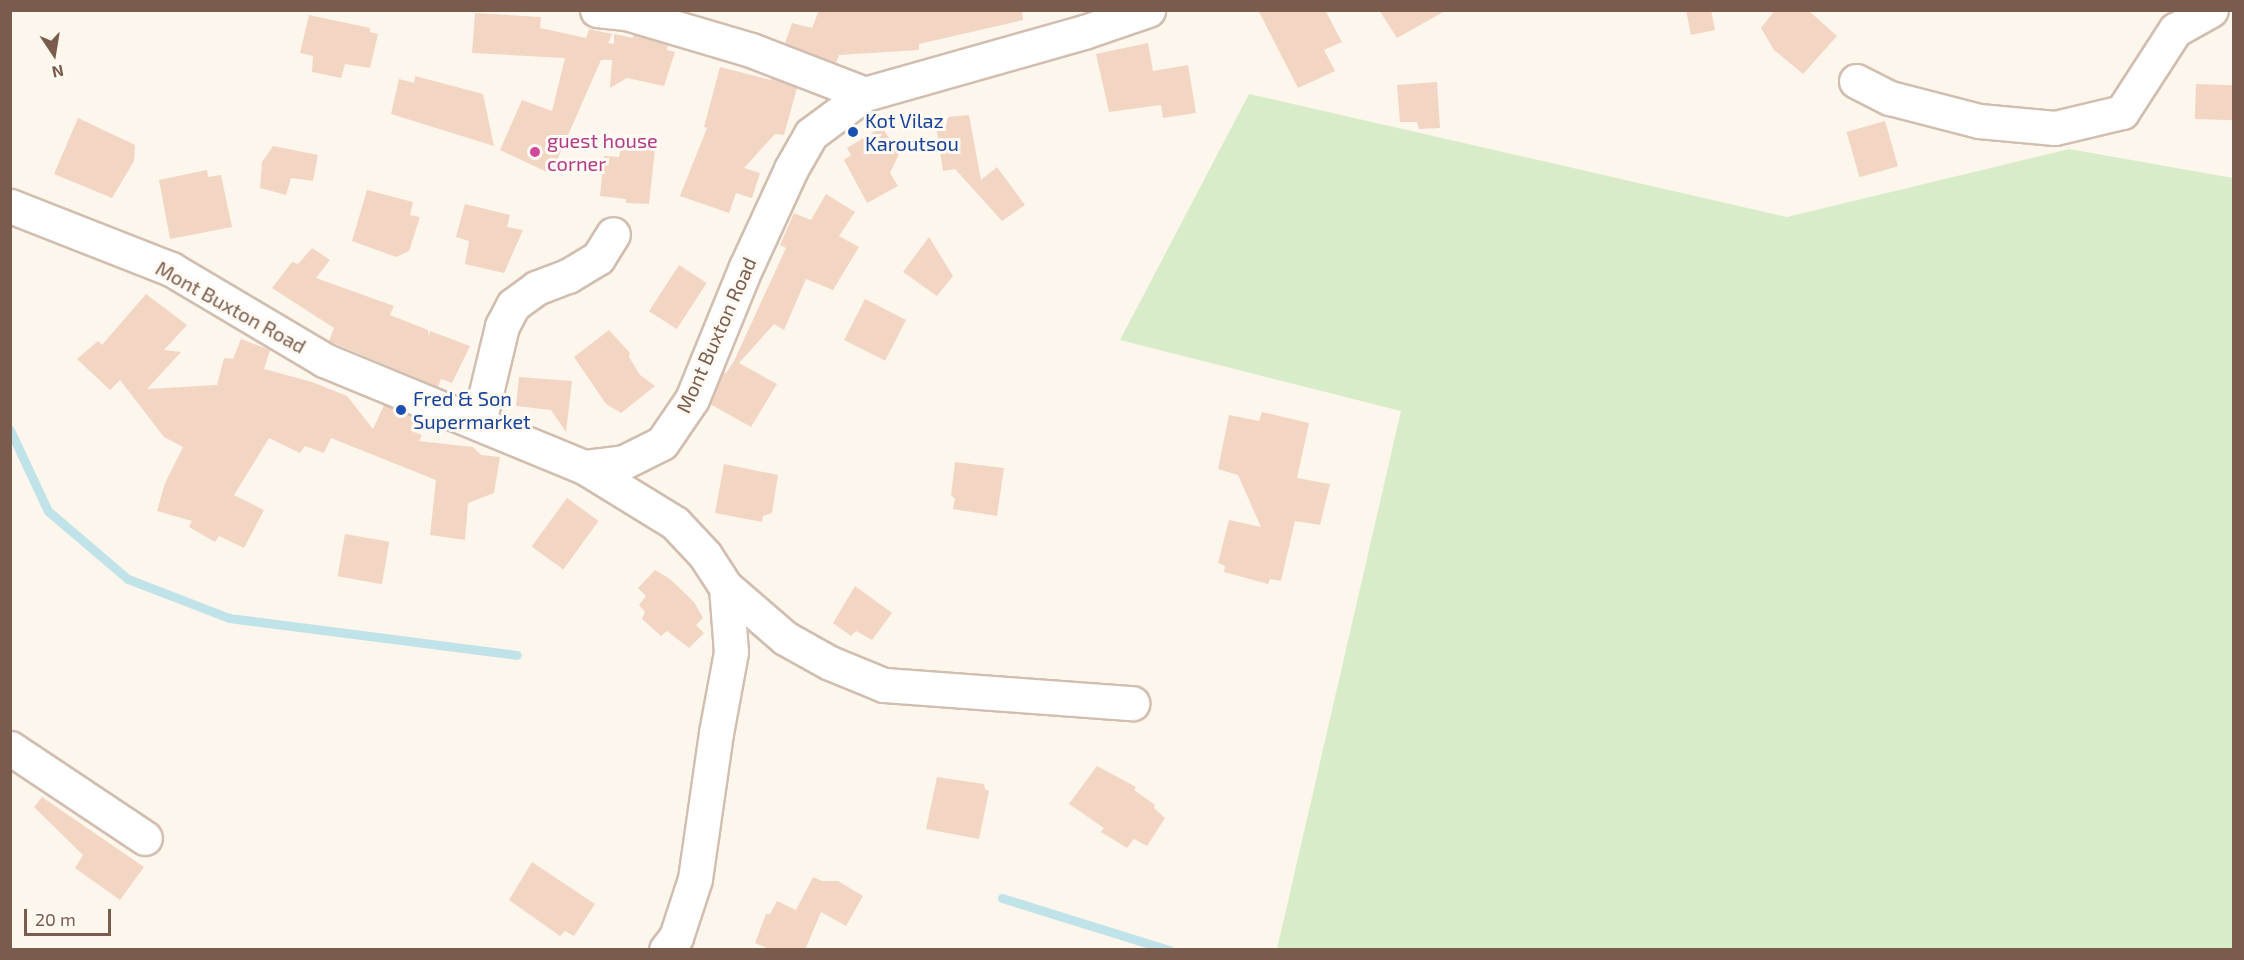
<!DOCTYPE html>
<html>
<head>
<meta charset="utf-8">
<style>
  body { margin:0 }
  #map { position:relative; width:2244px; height:960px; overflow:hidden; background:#fdf6ec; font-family:"Exo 2",sans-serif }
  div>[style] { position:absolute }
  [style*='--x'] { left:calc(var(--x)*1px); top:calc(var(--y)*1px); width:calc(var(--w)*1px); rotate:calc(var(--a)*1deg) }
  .green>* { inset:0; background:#d8ecc9 }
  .stream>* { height:9px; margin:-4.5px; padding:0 4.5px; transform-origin:4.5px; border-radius:4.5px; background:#bfe3e8 }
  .building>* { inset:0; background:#f3d5c3; transform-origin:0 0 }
  .roads { filter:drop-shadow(2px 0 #d1beb0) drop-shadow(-2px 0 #d1beb0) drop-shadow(0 2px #d1beb0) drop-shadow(0 -2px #d1beb0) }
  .minor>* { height:33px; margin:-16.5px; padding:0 16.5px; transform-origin:16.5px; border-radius:16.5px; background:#fff }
  .dots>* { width:16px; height:16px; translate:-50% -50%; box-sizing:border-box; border:3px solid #fffaf3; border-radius:50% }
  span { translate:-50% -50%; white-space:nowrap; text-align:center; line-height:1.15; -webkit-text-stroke:6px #fffaf3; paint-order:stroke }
  .transit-label { font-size:20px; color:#164399 }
  .left { translate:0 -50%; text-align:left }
  .hotel-label { font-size:20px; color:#b23c85 }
  .street-label { font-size:20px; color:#7a5c4d }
  .frame { position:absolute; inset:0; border:12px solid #7a5c4d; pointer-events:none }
  .north { position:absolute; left:24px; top:24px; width:60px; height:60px; -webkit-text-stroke:4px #fffaf3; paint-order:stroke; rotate:168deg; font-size:16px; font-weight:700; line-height:24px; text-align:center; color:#7a5c4d }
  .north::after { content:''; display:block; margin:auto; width:21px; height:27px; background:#7a5c4d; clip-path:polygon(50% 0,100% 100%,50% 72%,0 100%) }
  .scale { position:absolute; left:24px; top:909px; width:87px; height:27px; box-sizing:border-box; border:3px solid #7a5c4d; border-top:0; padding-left:8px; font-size:18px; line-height:21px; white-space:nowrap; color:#7a5c4d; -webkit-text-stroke:4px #fffaf3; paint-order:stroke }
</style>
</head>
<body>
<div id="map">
  <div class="green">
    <div style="clip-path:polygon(1249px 94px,1787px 217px,2069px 149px,2233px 178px,2233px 949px,1277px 949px,1401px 411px,1120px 340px)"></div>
  </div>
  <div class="stream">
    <div style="--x:10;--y:430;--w:89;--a:64.9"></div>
    <div style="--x:48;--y:511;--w:105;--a:40.4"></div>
    <div style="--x:128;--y:579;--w:108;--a:21.1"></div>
    <div style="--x:229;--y:618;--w:290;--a:7.3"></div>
    <div style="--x:1002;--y:898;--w:175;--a:17.3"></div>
  </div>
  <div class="building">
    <div style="clip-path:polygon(819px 10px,1022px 10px,1023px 20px,919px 44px,919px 50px,839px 55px,836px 63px,785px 43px,792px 23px,812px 28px)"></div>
    <div style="clip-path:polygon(1258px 10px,1325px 10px,1342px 42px,1324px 50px,1335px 71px,1298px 88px)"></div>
    <div style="clip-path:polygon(1379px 10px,1447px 10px,1397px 38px)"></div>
    <div style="clip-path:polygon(1686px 10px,1711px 10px,1715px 30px,1691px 35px)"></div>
    <div style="clip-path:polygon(1775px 10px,1808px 10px,1837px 36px,1803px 74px,1774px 50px,1761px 28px)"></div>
    <div style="clip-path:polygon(475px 13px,541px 17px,540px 28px,586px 38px,589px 29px,612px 34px,608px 43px,614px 44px,614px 34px,633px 38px,634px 35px,668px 45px,667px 50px,675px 52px,664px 86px,627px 78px,610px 88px,612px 60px,601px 60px,551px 174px,500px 150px,522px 100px,552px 111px,565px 58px,472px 53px)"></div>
    <div style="clip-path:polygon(309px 15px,370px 28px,370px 32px,378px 34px,370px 68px,345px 64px,341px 78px,312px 72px,313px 56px,300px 53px)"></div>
    <div style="clip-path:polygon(1148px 43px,1153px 71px,1188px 65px,1196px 113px,1163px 118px,1161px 105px,1109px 112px,1096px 54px)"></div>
    <div style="clip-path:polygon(720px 67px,771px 80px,771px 78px,797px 88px,784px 135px,775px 134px,744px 168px,760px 173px,752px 198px,736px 193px,729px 213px,680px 196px,707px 128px,704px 127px)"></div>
    <div style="clip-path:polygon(415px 76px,483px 94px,494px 146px,391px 114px,399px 79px,414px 83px)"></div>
    <div style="clip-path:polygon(1437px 82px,1440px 128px,1419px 129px,1417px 122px,1400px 122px,1397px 85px)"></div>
    <div style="left:2196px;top:84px;width:38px;height:35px;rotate:2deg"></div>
    <div style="clip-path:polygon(969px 115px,981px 180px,997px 167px,1025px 205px,1002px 221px,955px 169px,943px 171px,936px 126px,947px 124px,947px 117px)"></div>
    <div style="clip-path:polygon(78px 118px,135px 145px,134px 161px,112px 198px,54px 174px)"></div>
    <div style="left:1885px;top:121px;width:47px;height:40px;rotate:74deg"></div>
    <div style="clip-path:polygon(882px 127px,899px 154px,890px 173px,898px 186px,867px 203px,844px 160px,851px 155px,847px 148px)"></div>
    <div style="clip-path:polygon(273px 146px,318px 155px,313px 181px,291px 178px,286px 195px,260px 188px,262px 162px)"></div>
    <div style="clip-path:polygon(621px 148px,655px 149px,649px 204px,626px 203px,626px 199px,600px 196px,604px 156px,619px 157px)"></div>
    <div style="clip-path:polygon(207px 170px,208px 177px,221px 175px,232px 227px,170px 239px,159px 180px)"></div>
    <div style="clip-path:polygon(367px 190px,413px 202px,410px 215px,420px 217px,409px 251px,396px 257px,352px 241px)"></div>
    <div style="clip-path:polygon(826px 194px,855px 212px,839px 236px,859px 247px,833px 290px,806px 279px,784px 330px,774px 324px,739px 363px,777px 384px,751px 427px,710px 404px,723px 372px,726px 373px,734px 361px,786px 248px,780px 245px,794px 213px,811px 220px)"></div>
    <div style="clip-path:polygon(465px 204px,510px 215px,507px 227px,523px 230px,504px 273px,465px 264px,469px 241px,456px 237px)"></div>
    <div style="clip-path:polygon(929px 237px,953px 276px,937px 296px,903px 272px)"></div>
    <div style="clip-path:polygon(312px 248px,330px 260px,316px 278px,394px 306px,390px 315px,428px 330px,429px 337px,430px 331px,470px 346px,452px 383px,441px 379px,438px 387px,329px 341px,334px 328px,272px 288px,292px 262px,298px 264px)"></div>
    <div style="left:679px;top:265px;width:33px;height:55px;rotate:33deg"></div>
    <div style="clip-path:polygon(146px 294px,187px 325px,164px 350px,181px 352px,147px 389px,217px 385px,224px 358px,233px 359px,241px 339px,270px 350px,264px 369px,312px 382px,347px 396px,373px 429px,384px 405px,419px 419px,414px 432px,422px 435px,419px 441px,473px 447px,481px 455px,500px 457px,494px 493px,468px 503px,465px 540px,430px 535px,436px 480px,331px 438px,324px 453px,305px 446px,300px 453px,269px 438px,234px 495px,264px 510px,244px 548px,219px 536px,215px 542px,189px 527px,192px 521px,157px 511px,165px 483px,183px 447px,164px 437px,120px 380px,110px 390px,77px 359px,98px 341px,102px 345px)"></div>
    <div style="left:865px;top:299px;width:46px;height:46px;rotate:27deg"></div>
    <div style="clip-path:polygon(609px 330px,630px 353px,629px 357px,640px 375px,655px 386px,621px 413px,606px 404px,574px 357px)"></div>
    <div style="clip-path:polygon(519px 377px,572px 381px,566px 432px,551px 410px,516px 406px)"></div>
    <div style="clip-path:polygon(1262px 412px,1309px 423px,1297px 478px,1330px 484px,1320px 525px,1295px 521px,1281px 581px,1270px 579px,1268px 584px,1224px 572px,1225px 566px,1218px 563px,1229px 520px,1261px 527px,1238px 475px,1218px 469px,1229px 415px,1259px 421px)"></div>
    <div style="clip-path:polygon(955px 462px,1004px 468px,997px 516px,953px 509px,955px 499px,951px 495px)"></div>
    <div style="clip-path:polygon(724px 464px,778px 475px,772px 513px,763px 516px,762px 522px,715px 513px)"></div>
    <div style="left:567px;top:498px;width:39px;height:60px;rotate:36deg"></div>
    <div style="left:345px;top:534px;width:45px;height:43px;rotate:10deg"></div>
    <div style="clip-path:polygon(655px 570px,670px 579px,694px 602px,703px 618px,696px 625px,704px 633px,689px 648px,667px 631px,661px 636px,642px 619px,645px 612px,639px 605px,646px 596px,638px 588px)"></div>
    <div style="clip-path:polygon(855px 586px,892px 613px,872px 640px,856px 631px,851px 636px,833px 623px)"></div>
    <div style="clip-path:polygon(1097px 766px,1136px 787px,1134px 790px,1155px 805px,1154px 808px,1165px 818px,1147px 846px,1134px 839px,1127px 848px,1101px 832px,1104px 828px,1069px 804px)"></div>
    <div style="clip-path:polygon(937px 777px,984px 784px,985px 789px,989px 791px,979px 839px,926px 829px)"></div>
    <div style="clip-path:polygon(42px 797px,144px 867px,120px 900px,75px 868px,83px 855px,34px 807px)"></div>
    <div style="clip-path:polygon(532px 862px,595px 904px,574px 936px,565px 931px,560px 936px,509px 900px)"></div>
    <div style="clip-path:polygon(813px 877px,822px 881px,838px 881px,863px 896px,846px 926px,821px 912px,805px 950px,772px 950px,755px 943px,766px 914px,770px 914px,777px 901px,796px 910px)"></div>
  </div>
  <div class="roads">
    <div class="minor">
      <div style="--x:597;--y:10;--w:29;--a:6"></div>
      <div style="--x:626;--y:13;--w:130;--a:16.5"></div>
      <div style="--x:751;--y:50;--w:122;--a:21.1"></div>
      <div style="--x:1856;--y:81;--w:38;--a:27"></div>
      <div style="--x:1890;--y:98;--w:92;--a:14.5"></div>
      <div style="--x:1979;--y:121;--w:76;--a:5.3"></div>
      <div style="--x:2055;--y:128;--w:69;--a:-13.4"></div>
      <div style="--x:2122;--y:112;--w:98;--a:-57.1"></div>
      <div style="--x:2175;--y:30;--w:41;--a:-29.1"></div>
      <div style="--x:10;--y:206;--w:173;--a:21.4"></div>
      <div style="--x:171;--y:269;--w:178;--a:30.7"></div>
      <div style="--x:324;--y:360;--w:281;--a:22.4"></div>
      <div style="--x:584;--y:467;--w:107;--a:31.6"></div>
      <div style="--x:675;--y:523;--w:44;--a:46.8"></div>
      <div style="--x:705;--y:555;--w:38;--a:57"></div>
      <div style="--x:726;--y:587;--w:65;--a:85.6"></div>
      <div style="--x:731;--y:652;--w:82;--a:100.5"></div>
      <div style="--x:716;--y:733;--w:148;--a:98.2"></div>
      <div style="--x:695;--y:879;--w:61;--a:108.1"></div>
      <div style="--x:676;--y:937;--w:16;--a:128"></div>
      <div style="--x:479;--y:422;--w:99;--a:-76.5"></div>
      <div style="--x:502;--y:326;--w:24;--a:-62"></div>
      <div style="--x:513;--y:305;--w:29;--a:-36"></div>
      <div style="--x:536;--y:288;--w:34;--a:-21"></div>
      <div style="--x:568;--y:276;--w:35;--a:-31"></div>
      <div style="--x:598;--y:258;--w:28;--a:-58"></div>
      <div style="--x:584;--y:467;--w:40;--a:-7.1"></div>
      <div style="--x:624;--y:462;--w:42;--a:-26.6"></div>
      <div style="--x:662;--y:443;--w:53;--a:-55.7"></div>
      <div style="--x:692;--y:399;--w:143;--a:-67.8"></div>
      <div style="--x:746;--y:267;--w:108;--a:-65.3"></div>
      <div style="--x:791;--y:169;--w:40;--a:-60.3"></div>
      <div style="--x:811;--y:134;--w:67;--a:-36.5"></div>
      <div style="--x:865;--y:94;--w:228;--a:-15.8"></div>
      <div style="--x:1084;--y:32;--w:68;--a:-19"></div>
      <div style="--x:726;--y:587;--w:78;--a:40.8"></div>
      <div style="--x:785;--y:638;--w:51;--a:29.1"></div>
      <div style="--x:830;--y:663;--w:58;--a:22.2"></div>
      <div style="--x:884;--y:685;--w:249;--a:4.2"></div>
      <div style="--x:10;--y:748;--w:162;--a:33.7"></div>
    </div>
  </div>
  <div class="dots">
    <div style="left:853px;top:132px;background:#1a4fb4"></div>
    <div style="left:535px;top:152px;background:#d1479c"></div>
    <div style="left:401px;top:410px;background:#1a4fb4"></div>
  </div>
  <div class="transit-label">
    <span class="left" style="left:865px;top:132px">Kot Vilaz<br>Karoutsou</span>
    <span class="left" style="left:413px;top:410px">Fred &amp; Son<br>Supermarket</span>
  </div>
  <div class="hotel-label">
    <span class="left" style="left:547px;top:152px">guest house<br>corner</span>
  </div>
  <div class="street-label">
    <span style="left:231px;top:307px;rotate:29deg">Mont Buxton Road</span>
    <span style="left:716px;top:335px;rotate:-66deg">Mont Buxton Road</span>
  </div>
  <div class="frame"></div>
  <div class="north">N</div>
  <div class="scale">20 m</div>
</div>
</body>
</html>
